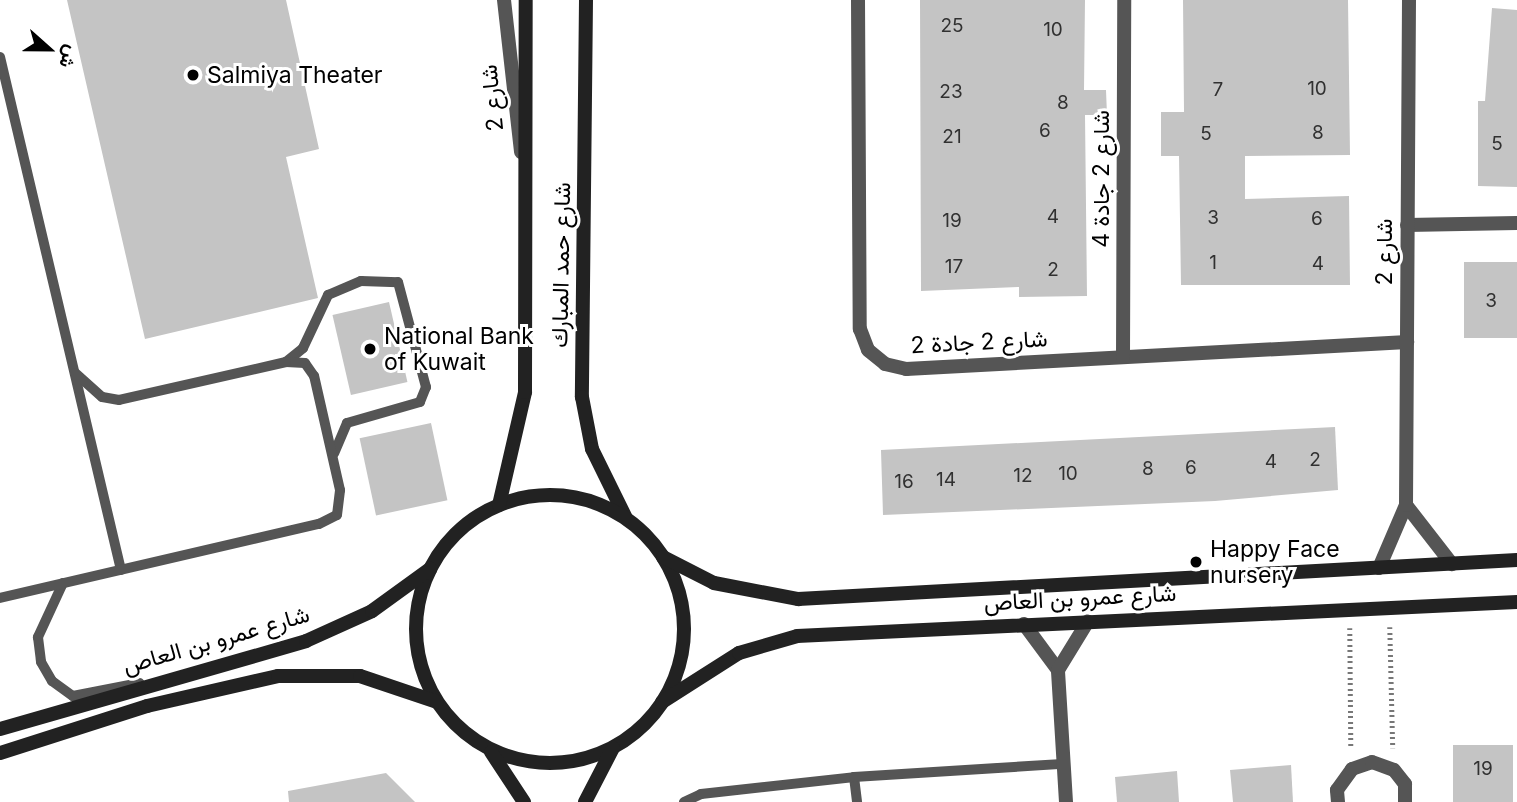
<!DOCTYPE html>
<html>
<head>
<meta charset="utf-8">
<style>
  body { margin:0 }
  #map { position:relative; width:1517px; height:802px; overflow:hidden; background:#fff; font-family:Inter,Vazirmatn,sans-serif }
  div>[style] { position:absolute }
  [style*='--x'] { left:calc(var(--x)*1px); top:calc(var(--y)*1px); width:calc(var(--w)*1px); rotate:calc(var(--a)*1deg) }
  .building>* { inset:0; background:#c4c4c4; transform-origin:0 0 }
  .path>* { height:4.5px; margin-top:-2.25px; transform-origin:0; background:repeating-linear-gradient(90deg,#777 0 2px,transparent 0 5.5px) }
  .lane>* { height:10px; margin:-5px; padding:0 5px; transform-origin:5px; border-radius:5px; background:#555 }
  .street>* { height:14px; margin:-7px; padding:0 7px; transform-origin:7px; border-radius:7px; background:#555 }
  .secondary>* { height:14px; margin:-7px; padding:0 7px; transform-origin:7px; border-radius:7px; background:#222 }
  .secondary>.ring { margin:-7px; padding:0; box-sizing:content-box; background:none; border:14px solid #222; border-radius:50% }
  .dots>* { width:19px; height:19px; translate:-50% -50%; box-sizing:border-box; border:4px solid #fff; border-radius:50% }
  span { translate:-50% -50%; white-space:nowrap; text-align:center; line-height:1.15; -webkit-text-stroke:6px #fff; paint-order:stroke }
  .number-label { font-size:19px; color:#313131 }
  .number-label span { -webkit-text-stroke-width:0 }
  .poi-label { font-size:23px; color:#000 }
  .left { translate:0 -50%; text-align:left }
  .street-label { font-size:23px; color:#000 }
  .north { position:absolute; left:14px; top:14px; width:70px; height:70px; -webkit-text-stroke:5px #fff; paint-order:stroke; rotate:111deg; font-size:19px; font-weight:700; line-height:28px; text-align:center; color:#000 }
  .north::after { content:''; display:block; margin:auto; width:24px; height:32px; background:#000; clip-path:polygon(50% 0,100% 100%,50% 72%,0 100%) }
</style>
</head>
<body>
<div id="map">
  <div class="building">
    <div style="clip-path:polygon(67px 0,286px 0,319px 149px,286px 157px,318px 298px,145px 339px)"></div>
    <div style="clip-path:polygon(920px 0,1085px 0,1084px 90px,1106px 90px,1107px 115px,1085px 115px,1087px 296px,1019px 297px,1019px 287px,921px 291px)"></div>
    <div style="clip-path:polygon(1183px 0,1348px 0,1350px 155px,1245px 156px,1245px 199px,1349px 196px,1350px 285px,1181px 285px,1179px 156px,1161px 156px,1161px 112px,1184px 112px)"></div>
    <div style="clip-path:polygon(1492px 8px,1517px 10px,1517px 187px,1478px 186px,1478px 101px,1485px 101px)"></div>
    <div style="left:1517px;top:262px;width:76px;height:53px;rotate:90deg"></div>
    <div style="left:389px;top:302px;width:82px;height:58px;rotate:77deg"></div>
    <div style="left:431px;top:423px;width:79px;height:73px;rotate:78deg"></div>
    <div style="clip-path:polygon(1335px 427px,1338px 490px,1215px 501px,883px 515px,881px 450px)"></div>
    <div style="left:1513px;top:745px;width:57px;height:60px;rotate:90deg"></div>
    <div style="clip-path:polygon(1291px 765px,1293px 802px,1233px 802px,1230px 770px)"></div>
    <div style="clip-path:polygon(1177px 771px,1179px 802px,1117px 802px,1115px 777px)"></div>
    <div style="clip-path:polygon(386px 773px,415px 802px,289px 802px,288px 791px)"></div>
  </div>
  <div class="path">
    <div style="--x:1390;--y:627;--w:121;--a:88.6"></div>
    <div style="--x:1350;--y:628;--w:120;--a:89.5"></div>
  </div>
  <div class="lane">
    <div style="--x:0;--y:57;--w:527;--a:76.73"></div>
    <div style="--x:286;--y:362;--w:22;--a:-39"></div>
    <div style="--x:303;--y:348;--w:59;--a:-64.7"></div>
    <div style="--x:328;--y:295;--w:36;--a:-23"></div>
    <div style="--x:361;--y:281;--w:37;--a:2"></div>
    <div style="--x:398;--y:282;--w:109;--a:75.1"></div>
    <div style="--x:426;--y:387;--w:16;--a:112"></div>
    <div style="--x:420;--y:402;--w:76;--a:164"></div>
    <div style="--x:347;--y:423;--w:33;--a:113"></div>
    <div style="--x:63;--y:583;--w:60;--a:114.8"></div>
    <div style="--x:38;--y:637;--w:25;--a:83"></div>
    <div style="--x:41;--y:662;--w:22;--a:60"></div>
    <div style="--x:52;--y:681;--w:26;--a:36"></div>
    <div style="--x:73;--y:696;--w:68;--a:-11"></div>
    <div style="--x:0;--y:598;--w:327;--a:-13.1"></div>
    <div style="--x:319;--y:524;--w:20;--a:-27"></div>
    <div style="--x:337;--y:515;--w:25;--a:-83"></div>
    <div style="--x:340;--y:490;--w:117;--a:-102.8"></div>
    <div style="--x:314;--y:376;--w:16;--a:-125"></div>
    <div style="--x:305;--y:363;--w:19;--a:-177"></div>
    <div style="--x:286;--y:362;--w:171;--a:167.2"></div>
    <div style="--x:119;--y:400;--w:17;--a:-170"></div>
    <div style="--x:102;--y:397;--w:36;--a:-138"></div>
    <div style="--x:854;--y:777;--w:25;--a:83"></div>
    <div style="--x:684;--y:802;--w:19;--a:-25"></div>
    <div style="--x:701;--y:794;--w:154;--a:-6.3"></div>
    <div style="--x:854;--y:777;--w:209;--a:-3.6"></div>
  </div>
  <div class="street">
    <div style="--x:504;--y:0;--w:153;--a:83.6"></div>
    <div style="--x:858;--y:0;--w:329;--a:89.7"></div>
    <div style="--x:860;--y:329;--w:22;--a:69"></div>
    <div style="--x:868;--y:350;--w:22;--a:39"></div>
    <div style="--x:885;--y:364;--w:22;--a:13"></div>
    <div style="--x:906;--y:369;--w:502;--a:-3.08"></div>
    <div style="--x:1407;--y:225;--w:110;--a:-1"></div>
    <div style="--x:1123;--y:357;--w:357;--a:-89.8"></div>
    <div style="--x:1406;--y:505;--w:75;--a:52.1"></div>
    <div style="--x:1379;--y:568;--w:69;--a:-66.8"></div>
    <div style="--x:1406;--y:505;--w:505;--a:-89.66"></div>
    <div style="--x:1024;--y:624;--w:57;--a:53.5"></div>
    <div style="--x:1066;--y:802;--w:132;--a:-93.5"></div>
    <div style="--x:1058;--y:670;--w:57;--a:-58.5"></div>
    <div style="--x:1338;--y:802;--w:12;--a:-95"></div>
    <div style="--x:1337;--y:790;--w:26;--a:-54"></div>
    <div style="--x:1352;--y:769;--w:21;--a:-19"></div>
    <div style="--x:1372;--y:762;--w:23;--a:20"></div>
    <div style="--x:1394;--y:770;--w:18;--a:52"></div>
    <div style="--x:1405;--y:784;--w:18;--a:90"></div>
  </div>
  <div class="secondary">
    <div style="--x:586;--y:0;--w:397;--a:90.6"></div>
    <div style="--x:582;--y:397;--w:53;--a:79.1"></div>
    <div style="--x:592;--y:449;--w:75;--a:63.8"></div>
    <div class="ring" style="left:416px;top:495px;width:254px;height:254px"></div>
    <div style="--x:499;--y:505;--w:116;--a:-77"></div>
    <div style="--x:525;--y:392;--w:392;--a:-89.9"></div>
    <div style="--x:663;--y:557;--w:57;--a:27"></div>
    <div style="--x:714;--y:583;--w:86;--a:10.8"></div>
    <div style="--x:798;--y:599;--w:720;--a:-3.1"></div>
    <div style="--x:662;--y:702;--w:91;--a:-32.5"></div>
    <div style="--x:739;--y:653;--w:60;--a:-16.3"></div>
    <div style="--x:797;--y:636;--w:721;--a:-2.7"></div>
    <div style="--x:0;--y:729;--w:318;--a:-16"></div>
    <div style="--x:306;--y:641;--w:72;--a:-24.4"></div>
    <div style="--x:372;--y:611;--w:72;--a:-35.9"></div>
    <div style="--x:491;--y:752;--w:60;--a:56.6"></div>
    <div style="--x:0;--y:753;--w:154;--a:-17.7"></div>
    <div style="--x:147;--y:706;--w:134;--a:-12.9"></div>
    <div style="--x:278;--y:676;--w:82;--a:0"></div>
    <div style="--x:360;--y:676;--w:81;--a:18.7"></div>
    <div style="--x:585;--y:802;--w:61;--a:-62.6"></div>
  </div>
  <div class="dots">
    <div style="left:193px;top:75px;background:#000"></div>
    <div style="left:370px;top:349px;background:#000"></div>
    <div style="left:1196px;top:562px;background:#000"></div>
  </div>
  <div class="number-label">
    <span style="left:952px;top:26px">25</span>
    <span style="left:1053px;top:30px">10</span>
    <span style="left:1317px;top:89px">10</span>
    <span style="left:1218px;top:90px">7</span>
    <span style="left:951px;top:92px">23</span>
    <span style="left:1063px;top:103px">8</span>
    <span style="left:1045px;top:131px">6</span>
    <span style="left:1318px;top:133px">8</span>
    <span style="left:1206px;top:134px">5</span>
    <span style="left:952px;top:137px">21</span>
    <span style="left:1497px;top:144px">5</span>
    <span style="left:1053px;top:217px">4</span>
    <span style="left:1213px;top:218px">3</span>
    <span style="left:1317px;top:219px">6</span>
    <span style="left:952px;top:221px">19</span>
    <span style="left:1213px;top:263px">1</span>
    <span style="left:1318px;top:264px">4</span>
    <span style="left:954px;top:267px">17</span>
    <span style="left:1053px;top:270px">2</span>
    <span style="left:1491px;top:301px">3</span>
    <span style="left:1315px;top:460px">2</span>
    <span style="left:1271px;top:462px">4</span>
    <span style="left:1191px;top:468px">6</span>
    <span style="left:1148px;top:469px">8</span>
    <span style="left:1068px;top:474px">10</span>
    <span style="left:1023px;top:476px">12</span>
    <span style="left:946px;top:480px">14</span>
    <span style="left:904px;top:482px">16</span>
    <span style="left:1483px;top:769px">19</span>
  </div>
  <div class="poi-label">
    <span class="left" style="left:207px;top:75px">Salmiya Theater</span>
    <span class="left" style="left:384px;top:349px">National Bank<br>of Kuwait</span>
    <span class="left" style="left:1210px;top:562px">Happy Face<br>nursery</span>
  </div>
  <div class="street-label">
    <span style="left:492px;top:98px;rotate:-96deg">شارع 2</span>
    <span style="left:1101px;top:179px;rotate:-90deg">شارع 2 جادة 4</span>
    <span style="left:1384px;top:252px;rotate:-90deg">شارع 2</span>
    <span style="left:561px;top:265px;rotate:-89deg">شارع حمد المبارك</span>
    <span style="left:979px;top:342px;rotate:-3deg">شارع 2 جادة 2</span>
    <span style="left:1080px;top:598px;rotate:-3deg">شارع عمرو بن العاص</span>
    <span style="left:216px;top:640px;rotate:-16deg">شارع عمرو بن العاص</span>
  </div>
  <div class="north">ش</div>
</div>
</body>
</html>
